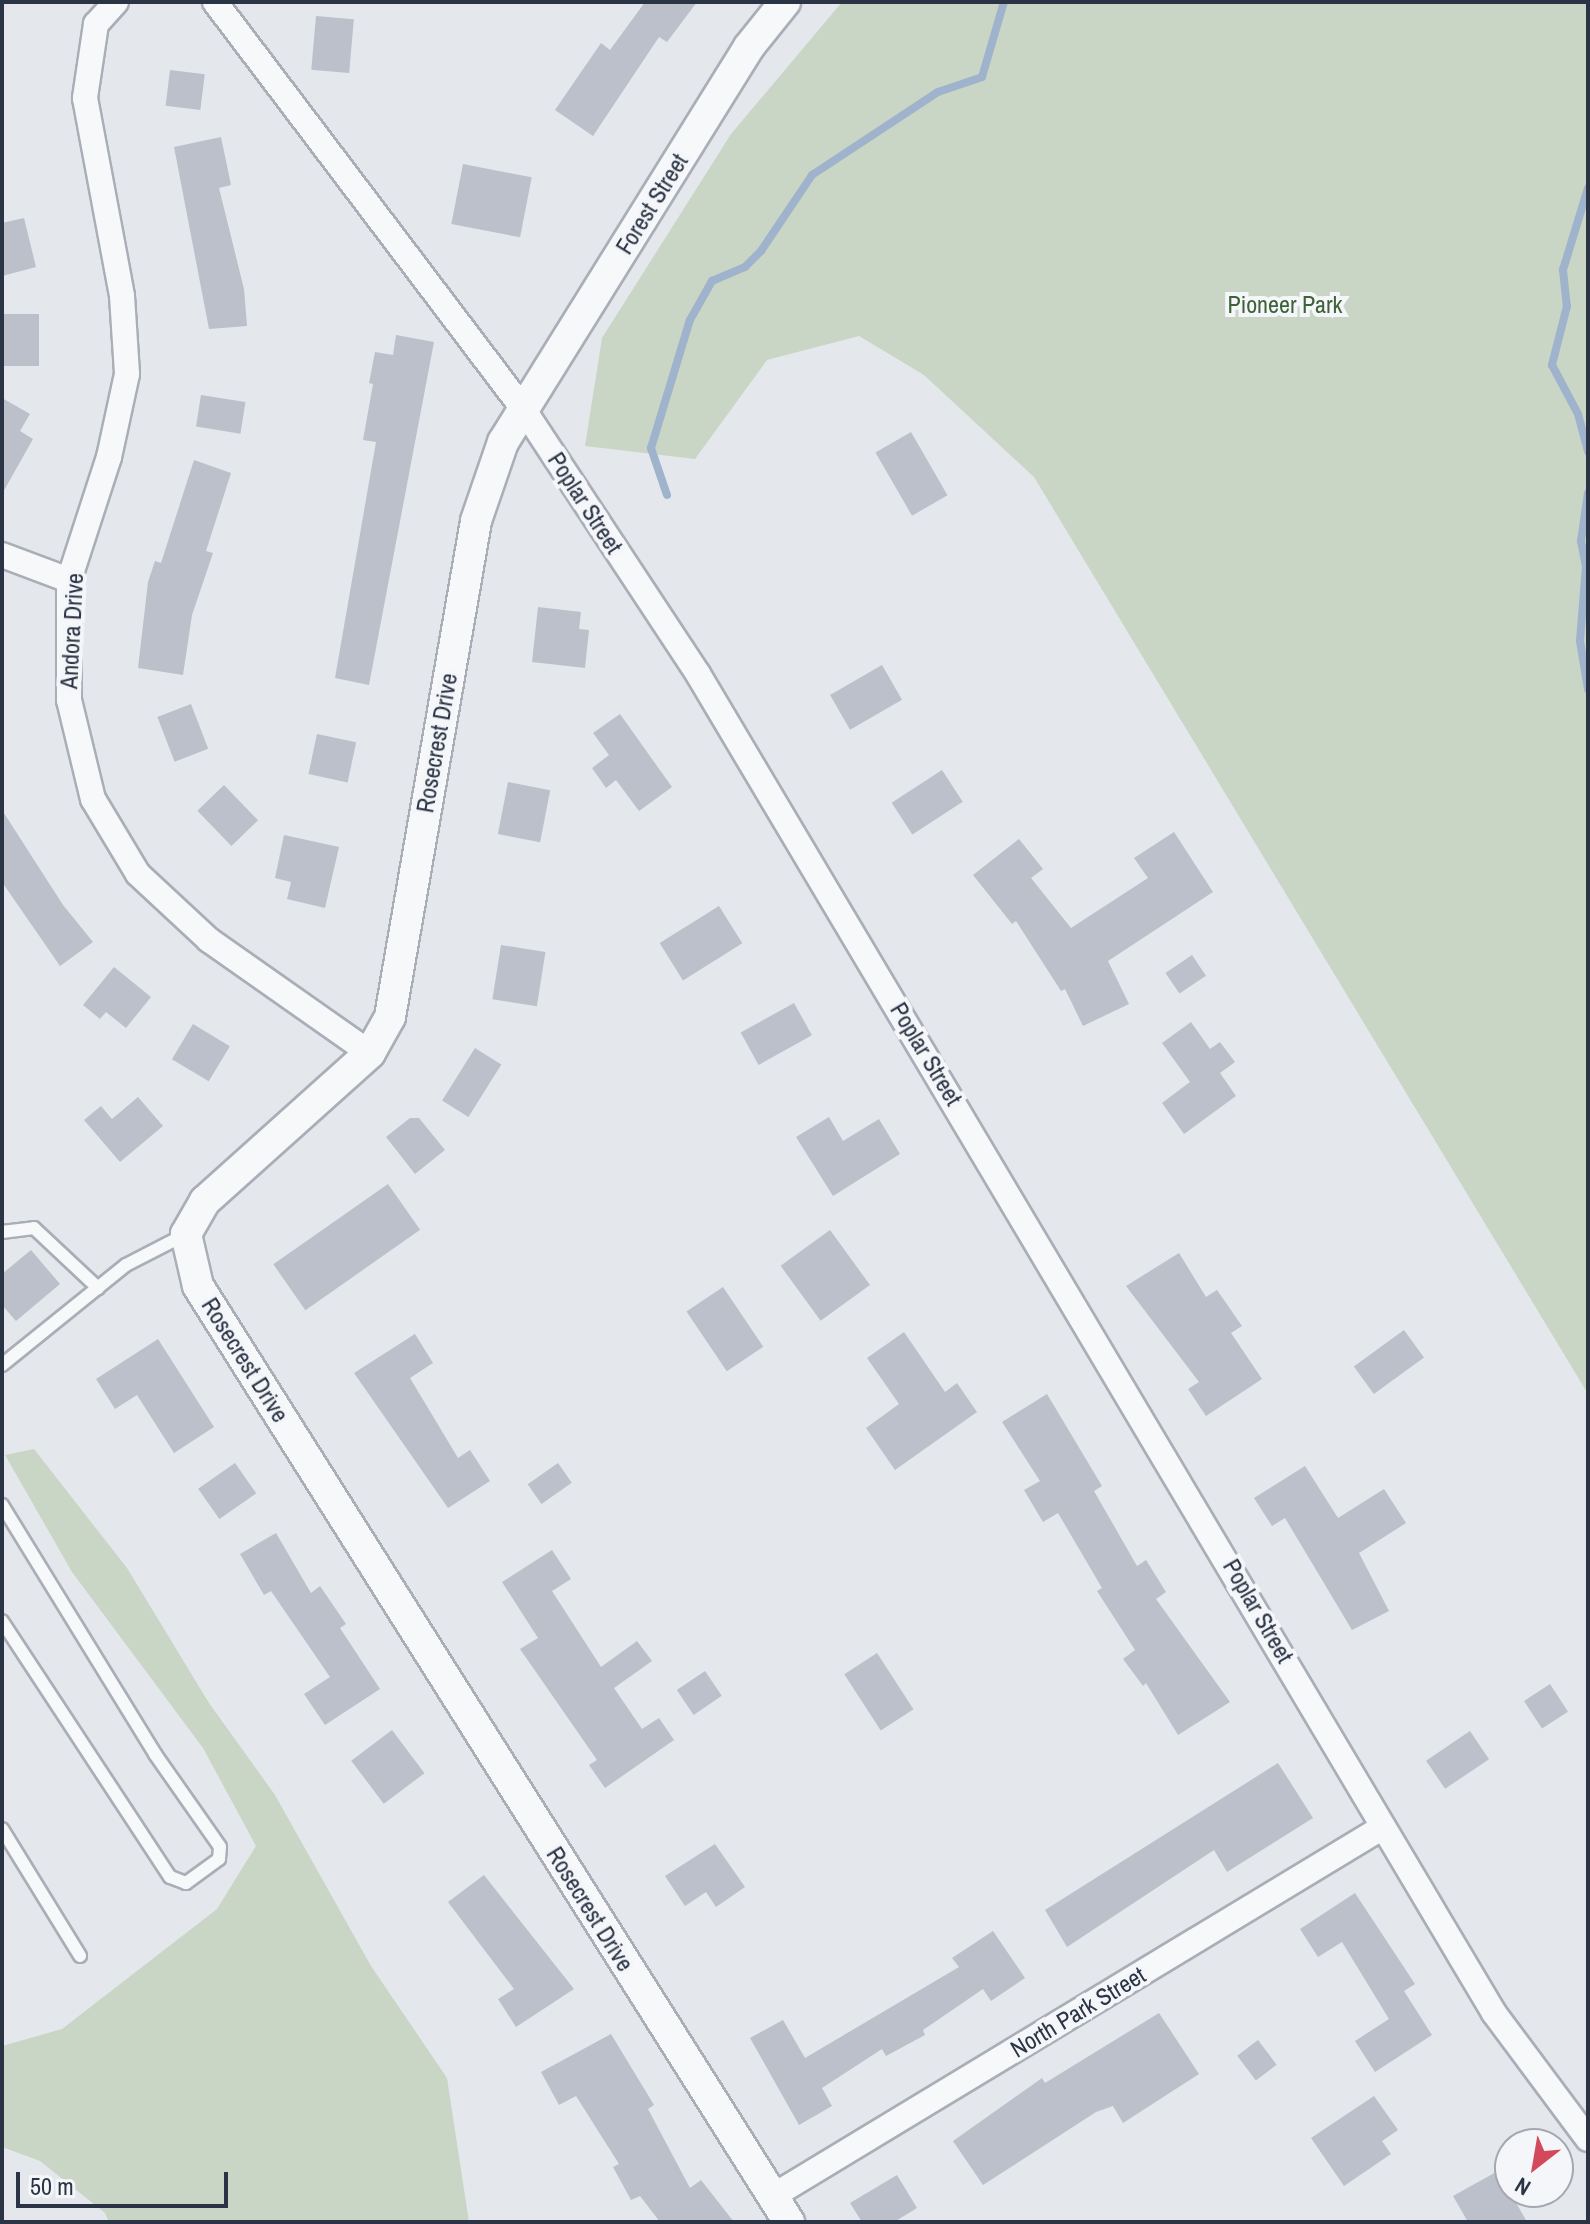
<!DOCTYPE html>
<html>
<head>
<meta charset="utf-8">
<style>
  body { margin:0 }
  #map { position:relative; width:1590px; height:2224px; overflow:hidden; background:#e4e7ec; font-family:"Archivo Narrow",sans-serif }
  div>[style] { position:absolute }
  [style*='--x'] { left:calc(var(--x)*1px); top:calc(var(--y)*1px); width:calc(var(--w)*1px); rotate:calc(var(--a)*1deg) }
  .green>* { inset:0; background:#c9d6c5 }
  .stream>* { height:8px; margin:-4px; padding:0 4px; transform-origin:4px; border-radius:4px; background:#9fb4cc }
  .building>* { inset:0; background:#bbc0ca; transform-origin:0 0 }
  .roads { filter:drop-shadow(2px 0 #a9aeb7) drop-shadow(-2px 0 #a9aeb7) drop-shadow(0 2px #a9aeb7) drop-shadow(0 -2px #a9aeb7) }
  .service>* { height:12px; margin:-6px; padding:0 6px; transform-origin:6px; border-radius:6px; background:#f7f8fa }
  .minor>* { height:24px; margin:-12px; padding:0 12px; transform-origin:12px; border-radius:12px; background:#f7f8fa }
  .tertiary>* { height:30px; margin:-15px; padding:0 15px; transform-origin:15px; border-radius:15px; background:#f7f8fa }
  span { translate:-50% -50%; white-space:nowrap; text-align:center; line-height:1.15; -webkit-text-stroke:8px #f4f6f9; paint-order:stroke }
  .street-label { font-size:24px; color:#2b3445 }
  .park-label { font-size:24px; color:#3f6138 }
  .frame { position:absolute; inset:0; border:4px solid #2b3445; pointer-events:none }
  .north { position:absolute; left:1494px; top:2128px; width:80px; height:80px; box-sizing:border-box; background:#f4f6f9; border:2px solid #a4a8b1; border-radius:50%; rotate:211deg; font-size:22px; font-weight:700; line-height:32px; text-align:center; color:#2b3445 }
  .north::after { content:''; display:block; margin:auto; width:28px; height:36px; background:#d1495b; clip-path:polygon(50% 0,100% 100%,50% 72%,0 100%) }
  .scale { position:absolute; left:16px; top:2172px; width:212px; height:36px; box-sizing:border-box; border:4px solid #2b3445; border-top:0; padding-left:10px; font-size:24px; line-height:28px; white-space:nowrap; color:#2b3445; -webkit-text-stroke:6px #f4f6f9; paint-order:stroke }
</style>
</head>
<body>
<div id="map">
  <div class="green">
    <div style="clip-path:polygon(842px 2px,1588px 2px,1588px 1394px,1034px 477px,924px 375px,859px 336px,767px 360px,695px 459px,585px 446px,602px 338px,731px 134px)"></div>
    <div style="clip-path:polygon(34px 1449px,127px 1568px,209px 1703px,275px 1795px,371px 1966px,447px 2078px,469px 2222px,109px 2222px,105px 2213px,40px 2161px,2px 2147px,2px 2046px,62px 2029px,217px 1909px,256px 1846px,203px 1748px,72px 1572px,5px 1455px)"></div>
  </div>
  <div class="stream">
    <div style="--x:1588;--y:188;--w:86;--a:107"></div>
    <div style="--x:1563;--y:270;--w:36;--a:84"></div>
    <div style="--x:1567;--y:306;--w:61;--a:104.3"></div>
    <div style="--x:1552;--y:365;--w:55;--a:62"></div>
    <div style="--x:1578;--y:414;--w:39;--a:75"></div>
    <div style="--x:1588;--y:493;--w:49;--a:98.3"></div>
    <div style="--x:1581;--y:541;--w:25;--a:79"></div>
    <div style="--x:1586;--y:566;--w:75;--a:94.6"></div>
    <div style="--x:1580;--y:641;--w:49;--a:80.5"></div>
    <div style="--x:667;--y:495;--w:50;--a:-108.8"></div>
    <div style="--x:651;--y:448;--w:134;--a:-73.1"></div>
    <div style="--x:690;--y:320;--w:45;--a:-60.6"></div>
    <div style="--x:712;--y:281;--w:36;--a:-23"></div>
    <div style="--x:745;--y:267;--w:23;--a:-45"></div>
    <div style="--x:761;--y:251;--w:92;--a:-56.1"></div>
    <div style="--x:812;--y:175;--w:151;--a:-33.4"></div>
    <div style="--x:938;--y:92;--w:46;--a:-18.8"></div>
    <div style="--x:982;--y:77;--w:78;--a:-73.7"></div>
  </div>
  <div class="building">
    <div style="clip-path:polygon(645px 2px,697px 2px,667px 42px,659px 37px,593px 136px,555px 110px,601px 43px,610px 50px)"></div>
    <div style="left:316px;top:16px;width:38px;height:54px;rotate:5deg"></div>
    <div style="left:170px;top:70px;width:35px;height:36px;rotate:7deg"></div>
    <div style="clip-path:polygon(221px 137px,231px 185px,219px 188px,244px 289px,247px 326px,209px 329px,174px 147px)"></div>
    <div style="left:463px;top:164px;width:70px;height:61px;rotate:11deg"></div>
    <div style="clip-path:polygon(24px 218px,36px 267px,2px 276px,2px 223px)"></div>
    <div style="left:2px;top:314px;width:37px;height:52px"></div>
    <div style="clip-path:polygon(396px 335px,434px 342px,369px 685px,335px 678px,376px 442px,363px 440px,373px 384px,369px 383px,375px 352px,393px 355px)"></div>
    <div style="left:201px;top:395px;width:45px;height:32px;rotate:9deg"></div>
    <div style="clip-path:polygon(2px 398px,30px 414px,20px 431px,33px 439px,2px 494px)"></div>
    <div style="left:911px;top:432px;width:73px;height:41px;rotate:60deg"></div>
    <div style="clip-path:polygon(194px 460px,231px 473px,206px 551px,213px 553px,192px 615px,183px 675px,138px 668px,148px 582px,155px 561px,161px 563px)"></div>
    <div style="clip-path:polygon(538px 607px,581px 612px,579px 629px,589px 630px,585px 668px,532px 662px)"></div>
    <div style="left:882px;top:665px;width:40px;height:60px;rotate:60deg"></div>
    <div style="left:191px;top:704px;width:48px;height:36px;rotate:69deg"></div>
    <div style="clip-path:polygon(620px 714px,672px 787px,639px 811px,616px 780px,606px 788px,592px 768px,609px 755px,593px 733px)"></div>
    <div style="left:317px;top:734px;width:40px;height:41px;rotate:12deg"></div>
    <div style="left:942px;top:770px;width:38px;height:60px;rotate:57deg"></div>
    <div style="left:508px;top:782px;width:43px;height:53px;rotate:11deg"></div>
    <div style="left:224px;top:785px;width:49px;height:37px;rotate:46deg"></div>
    <div style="clip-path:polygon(2px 810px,63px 905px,93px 942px,60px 966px,2px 882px)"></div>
    <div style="clip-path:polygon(1174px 832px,1213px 892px,1108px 961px,1129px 1004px,1083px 1026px,1065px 989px,1061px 991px,1016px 921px,1012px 924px,973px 875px,1019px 839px,1043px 869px,1031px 878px,1071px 928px,1148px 878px,1134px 858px)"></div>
    <div style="clip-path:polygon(284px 835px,339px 847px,325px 908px,287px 899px,291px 882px,275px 878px)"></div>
    <div style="left:719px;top:906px;width:44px;height:70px;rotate:58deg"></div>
    <div style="left:501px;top:945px;width:45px;height:55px;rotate:9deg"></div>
    <div style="left:1192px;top:955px;width:25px;height:32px;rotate:56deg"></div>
    <div style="clip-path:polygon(114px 967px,151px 997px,126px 1028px,106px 1012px,100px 1019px,83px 1005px)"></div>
    <div style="left:794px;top:1003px;width:37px;height:61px;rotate:61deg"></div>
    <div style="clip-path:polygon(1191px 1022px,1210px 1049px,1220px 1042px,1235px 1062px,1220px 1073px,1236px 1096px,1184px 1134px,1162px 1103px,1190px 1082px,1162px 1043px)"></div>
    <div style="left:193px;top:1024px;width:43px;height:41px;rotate:31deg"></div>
    <div style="left:475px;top:1048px;width:31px;height:62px;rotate:32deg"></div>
    <div style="clip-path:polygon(138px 1097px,163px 1126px,120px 1162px,84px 1120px,101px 1106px,112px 1119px)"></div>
    <div style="clip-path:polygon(829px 1117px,843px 1141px,879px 1119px,900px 1154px,833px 1196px,796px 1137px)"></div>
    <div style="clip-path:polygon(410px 1118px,419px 1118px,445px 1150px,415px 1174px,386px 1137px)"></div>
    <div style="left:388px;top:1184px;width:56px;height:140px;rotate:55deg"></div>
    <div style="left:830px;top:1230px;width:68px;height:61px;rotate:54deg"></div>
    <div style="clip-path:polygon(31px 1250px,60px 1284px,16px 1321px,2px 1305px,2px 1274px)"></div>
    <div style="clip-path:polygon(1179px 1253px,1206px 1297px,1217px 1290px,1242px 1326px,1231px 1333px,1262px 1379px,1206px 1416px,1188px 1389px,1199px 1382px,1126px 1286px)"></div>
    <div style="left:723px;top:1287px;width:72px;height:44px;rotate:56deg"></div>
    <div style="left:1404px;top:1330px;width:34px;height:62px;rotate:54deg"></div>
    <div style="clip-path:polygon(904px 1332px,945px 1392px,957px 1383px,977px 1412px,895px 1470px,866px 1428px,899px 1404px,867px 1358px)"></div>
    <div style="clip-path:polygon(415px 1334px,433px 1363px,410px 1378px,458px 1458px,470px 1450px,490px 1481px,448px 1508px,354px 1373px)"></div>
    <div style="clip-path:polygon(158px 1339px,214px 1427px,174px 1453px,137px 1395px,115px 1409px,96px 1379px)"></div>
    <div style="clip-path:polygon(1047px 1394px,1102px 1486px,1094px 1491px,1137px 1566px,1146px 1560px,1166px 1592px,1156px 1599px,1230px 1702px,1178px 1735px,1146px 1683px,1143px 1686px,1123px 1659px,1135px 1650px,1097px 1591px,1102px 1588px,1058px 1513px,1043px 1522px,1024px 1490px,1040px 1481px,1002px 1422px)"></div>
    <div style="left:235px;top:1463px;width:37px;height:45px;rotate:55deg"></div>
    <div style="left:558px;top:1463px;width:24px;height:37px;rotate:55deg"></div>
    <div style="clip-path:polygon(1305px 1466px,1338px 1518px,1384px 1489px,1406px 1523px,1359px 1553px,1389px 1611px,1352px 1630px,1285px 1518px,1272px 1526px,1254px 1498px)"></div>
    <div style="clip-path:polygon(276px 1533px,311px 1593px,320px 1586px,346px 1624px,340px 1628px,380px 1689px,325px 1725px,304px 1694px,330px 1677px,271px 1591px,264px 1595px,240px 1554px)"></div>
    <div style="clip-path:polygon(552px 1550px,571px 1579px,552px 1591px,601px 1667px,637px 1641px,652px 1661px,614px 1688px,642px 1729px,659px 1718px,674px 1740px,605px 1788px,589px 1765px,597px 1760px,520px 1649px,538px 1638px,502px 1582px)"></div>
    <div style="left:877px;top:1653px;width:67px;height:39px;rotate:57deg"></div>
    <div style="left:705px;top:1671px;width:30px;height:34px;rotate:56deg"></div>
    <div style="left:1550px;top:1684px;width:33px;height:31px;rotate:57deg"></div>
    <div style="left:392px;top:1730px;width:54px;height:51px;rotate:53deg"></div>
    <div style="left:1470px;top:1731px;width:34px;height:53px;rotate:56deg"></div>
    <div style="clip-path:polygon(1278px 1763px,1313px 1818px,1227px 1872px,1214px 1850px,1067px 1947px,1045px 1910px)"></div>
    <div style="clip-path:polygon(715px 1844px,745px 1887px,716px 1907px,706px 1892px,685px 1906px,665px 1876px)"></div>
    <div style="clip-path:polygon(484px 1875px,574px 1989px,516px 2027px,498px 1999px,514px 1989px,448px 1902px)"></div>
    <div style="clip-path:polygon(1355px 1893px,1415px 1984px,1404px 1991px,1432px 2035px,1375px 2072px,1355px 2041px,1389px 2019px,1342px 1942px,1318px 1957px,1300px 1929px)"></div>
    <div style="clip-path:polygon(993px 1931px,1025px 1978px,991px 2001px,983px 1989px,923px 2030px,925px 2035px,886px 2056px,882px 2049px,822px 2088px,832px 2106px,799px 2125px,750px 2038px,783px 2020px,805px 2058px,959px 1967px,952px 1958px)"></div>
    <div style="clip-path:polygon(1159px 2013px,1199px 2074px,1123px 2123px,1113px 2106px,1096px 2112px,983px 2185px,953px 2141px,1042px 2078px,1045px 2083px)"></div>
    <div style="clip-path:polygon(611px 2034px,654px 2105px,648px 2109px,690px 2188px,701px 2180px,734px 2222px,660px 2222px,640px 2196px,631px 2200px,613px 2167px,619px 2164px,576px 2096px,559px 2105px,541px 2072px)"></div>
    <div style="left:1258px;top:2040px;width:31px;height:26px;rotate:53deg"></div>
    <div style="clip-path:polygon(1374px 2096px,1398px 2130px,1382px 2141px,1391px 2154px,1344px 2186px,1311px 2138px)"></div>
    <div style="clip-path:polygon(1498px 2171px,1527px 2222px,1468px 2222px,1453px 2196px)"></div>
    <div style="clip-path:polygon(897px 2175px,917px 2208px,894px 2222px,862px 2222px,850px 2203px)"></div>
  </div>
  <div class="roads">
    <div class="service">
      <div style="--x:2;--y:1232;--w:32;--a:-7"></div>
      <div style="--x:34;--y:1228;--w:88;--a:43.2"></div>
      <div style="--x:2;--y:1365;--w:159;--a:-38.9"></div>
      <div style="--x:126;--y:1265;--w:68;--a:-27.3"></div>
      <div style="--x:2;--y:1505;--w:292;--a:58.4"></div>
      <div style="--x:155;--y:1754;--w:113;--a:55"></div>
      <div style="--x:220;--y:1847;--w:12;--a:95"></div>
      <div style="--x:219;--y:1859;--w:41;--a:144"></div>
      <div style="--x:186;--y:1883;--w:17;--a:-159"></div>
      <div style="--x:170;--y:1877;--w:306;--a:-123.3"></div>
      <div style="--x:2;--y:1829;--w:149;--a:58.4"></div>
    </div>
    <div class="minor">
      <div style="--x:116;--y:2;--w:30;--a:132"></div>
      <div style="--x:96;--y:24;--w:75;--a:98.5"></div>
      <div style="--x:85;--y:98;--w:201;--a:79.4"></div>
      <div style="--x:122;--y:296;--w:78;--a:86.3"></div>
      <div style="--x:127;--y:374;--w:85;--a:102.2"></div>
      <div style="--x:109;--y:457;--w:129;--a:108"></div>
      <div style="--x:69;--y:580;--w:120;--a:90"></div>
      <div style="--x:69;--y:700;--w:102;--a:76.4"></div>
      <div style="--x:93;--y:799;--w:87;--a:59"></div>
      <div style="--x:138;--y:874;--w:97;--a:42.9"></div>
      <div style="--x:209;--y:940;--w:197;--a:35.1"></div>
      <div style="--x:215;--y:2;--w:512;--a:52.86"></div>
      <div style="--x:524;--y:410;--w:316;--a:56.6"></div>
      <div style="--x:698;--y:674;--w:1558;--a:59.27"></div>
      <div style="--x:1494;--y:2013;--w:157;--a:53.3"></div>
      <div style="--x:2;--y:555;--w:72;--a:20.5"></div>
      <div style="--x:773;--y:2196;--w:713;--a:-31.17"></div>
    </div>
    <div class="tertiary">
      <div style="--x:785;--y:2;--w:58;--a:128.7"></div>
      <div style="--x:749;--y:47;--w:465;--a:121.9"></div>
      <div style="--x:503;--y:442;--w:83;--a:108.9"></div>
      <div style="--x:476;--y:521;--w:503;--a:99.84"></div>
      <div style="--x:390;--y:1017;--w:41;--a:119.1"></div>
      <div style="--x:370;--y:1053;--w:222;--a:138.1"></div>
      <div style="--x:205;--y:1201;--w:38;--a:120"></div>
      <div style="--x:186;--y:1234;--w:53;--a:77"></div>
      <div style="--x:198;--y:1286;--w:1107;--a:57.73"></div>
    </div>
  </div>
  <div class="street-label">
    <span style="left:652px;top:204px;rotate:-58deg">Forest Street</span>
    <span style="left:585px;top:503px;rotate:57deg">Poplar Street</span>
    <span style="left:72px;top:631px;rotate:-87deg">Andora Drive</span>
    <span style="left:437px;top:743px;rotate:-80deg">Rosecrest Drive</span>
    <span style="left:926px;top:1054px;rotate:59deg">Poplar Street</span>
    <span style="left:245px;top:1360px;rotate:58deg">Rosecrest Drive</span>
    <span style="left:1258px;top:1611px;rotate:60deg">Poplar Street</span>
    <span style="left:590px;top:1909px;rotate:58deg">Rosecrest Drive</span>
    <span style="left:1078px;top:2012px;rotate:-31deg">North Park Street</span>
  </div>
  <div class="park-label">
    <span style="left:1285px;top:305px">Pioneer Park</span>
  </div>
  <div class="frame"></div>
  <div class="north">N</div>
  <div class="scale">50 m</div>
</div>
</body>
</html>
